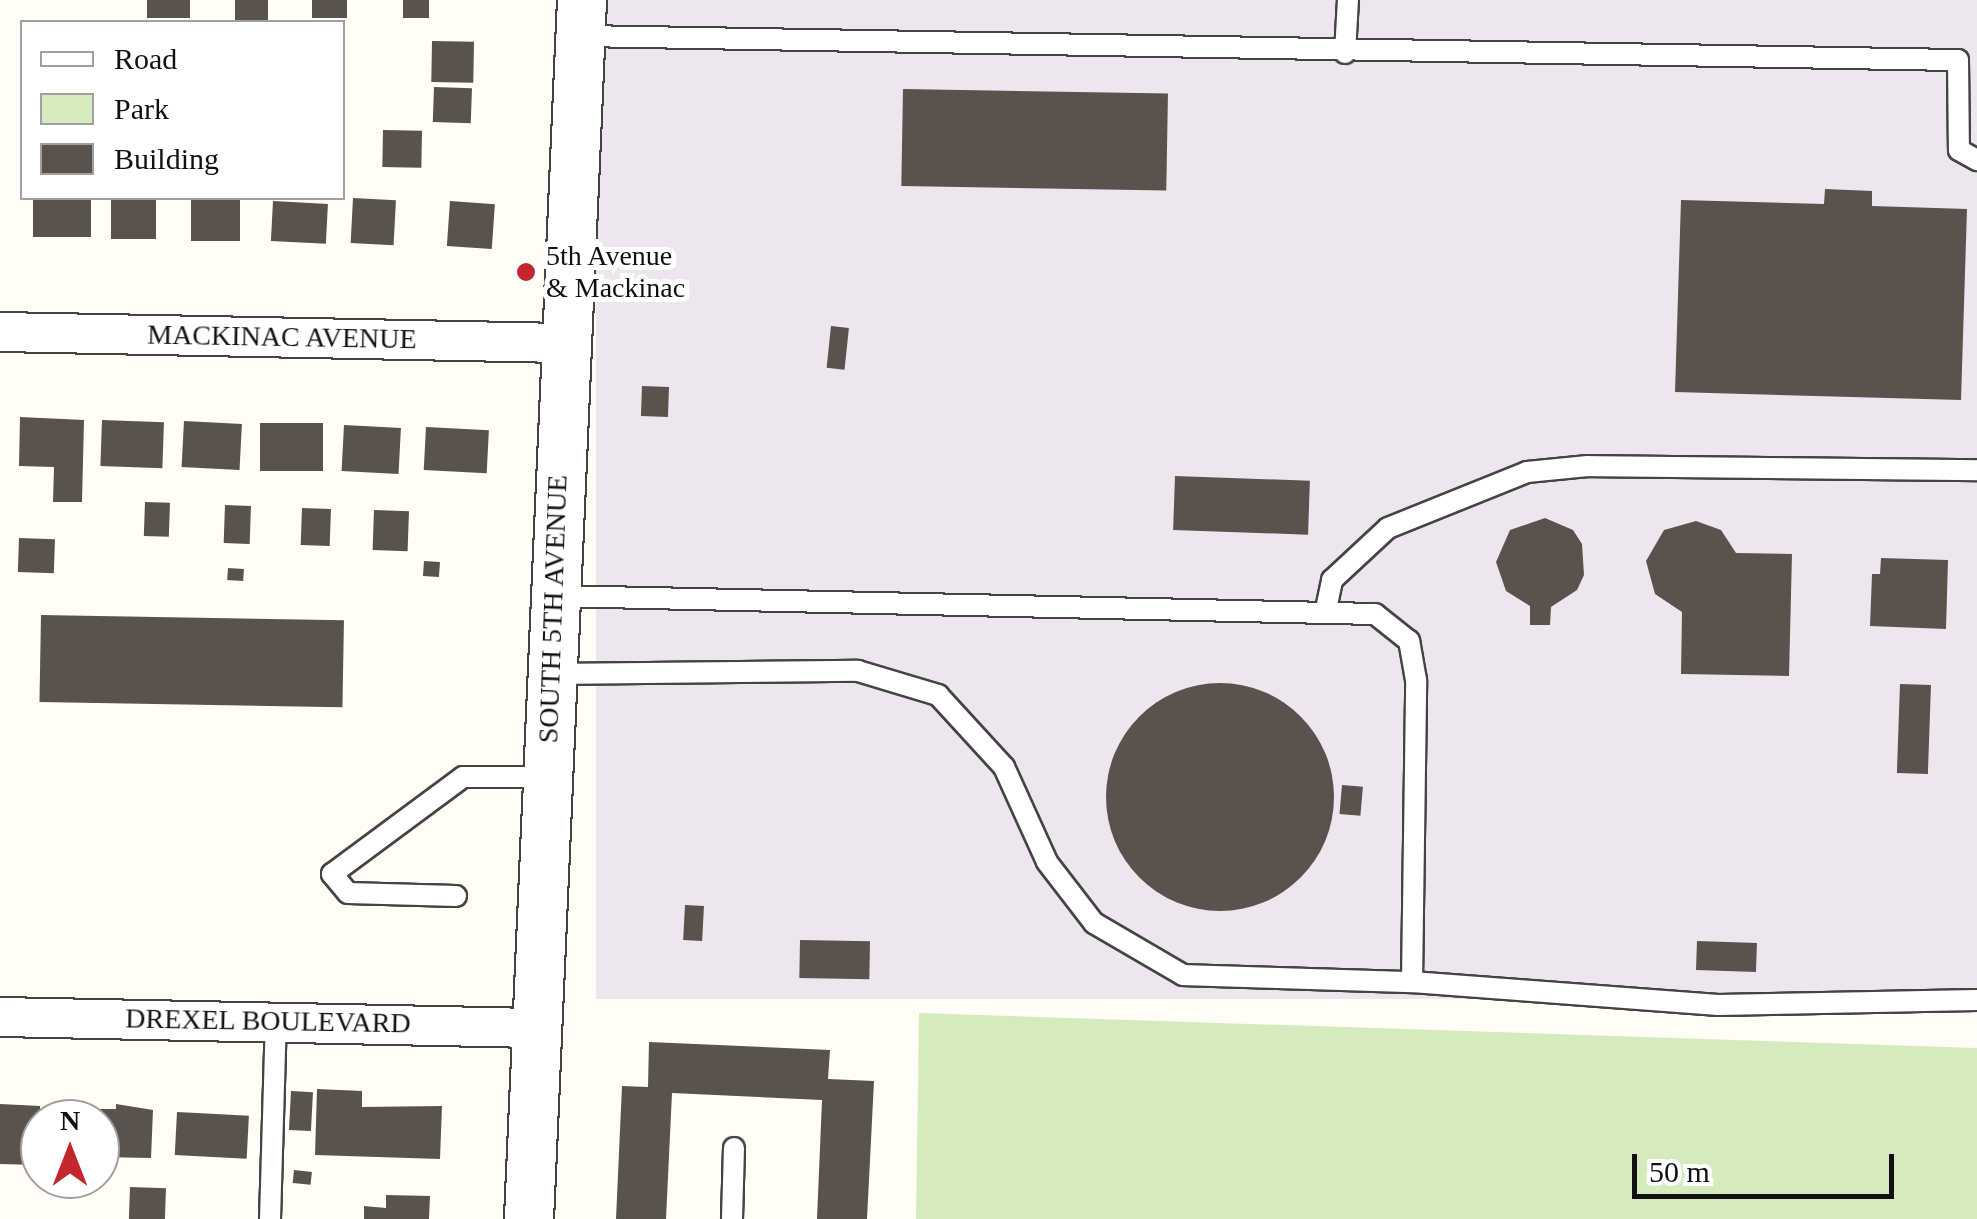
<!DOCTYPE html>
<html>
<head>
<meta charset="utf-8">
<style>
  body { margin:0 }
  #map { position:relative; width:1977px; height:1219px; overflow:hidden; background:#fffdf5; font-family:Georgia,serif }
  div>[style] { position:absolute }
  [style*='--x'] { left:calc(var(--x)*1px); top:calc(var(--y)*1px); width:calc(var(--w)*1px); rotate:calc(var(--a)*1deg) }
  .industrial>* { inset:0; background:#eee6ef; transform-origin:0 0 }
  .green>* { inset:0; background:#d5ebbd }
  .building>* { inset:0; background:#5a524d; transform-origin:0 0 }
  .round { border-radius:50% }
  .roads { filter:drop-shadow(2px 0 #444) drop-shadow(-2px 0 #444) drop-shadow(0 2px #444) drop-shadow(0 -2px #444) }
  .service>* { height:20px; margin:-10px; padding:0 10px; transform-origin:10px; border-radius:10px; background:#fff }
  .minor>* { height:38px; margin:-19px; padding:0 19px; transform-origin:19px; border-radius:19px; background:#fff }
  .tertiary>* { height:48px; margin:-24px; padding:0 24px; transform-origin:24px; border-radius:24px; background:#fff }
  .dots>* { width:28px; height:28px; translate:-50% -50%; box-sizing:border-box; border:5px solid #fff; border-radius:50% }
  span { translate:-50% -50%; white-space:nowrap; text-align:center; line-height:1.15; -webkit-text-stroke:10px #fff; paint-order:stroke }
  .poi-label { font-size:28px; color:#111 }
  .left { translate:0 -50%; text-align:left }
  .street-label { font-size:28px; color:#111 }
  .legend { position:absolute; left:20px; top:20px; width:325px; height:180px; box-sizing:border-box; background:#fff; border:2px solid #a0a0a0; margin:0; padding:12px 18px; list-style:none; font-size:30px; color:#111 }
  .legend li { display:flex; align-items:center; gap:20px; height:50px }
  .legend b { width:50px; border:2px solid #a0a0a0 }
  .north { position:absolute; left:20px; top:1099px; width:100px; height:100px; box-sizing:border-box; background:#fff; border:2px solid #a0a0a0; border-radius:50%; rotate:0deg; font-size:28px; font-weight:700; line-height:40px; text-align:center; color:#111 }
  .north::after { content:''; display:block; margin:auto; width:35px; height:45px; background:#c4262e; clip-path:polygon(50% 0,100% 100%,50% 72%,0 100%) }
  .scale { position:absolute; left:1632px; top:1154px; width:262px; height:45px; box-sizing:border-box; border:5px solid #111; border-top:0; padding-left:12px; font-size:30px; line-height:35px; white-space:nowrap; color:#111; -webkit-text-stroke:8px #fff; paint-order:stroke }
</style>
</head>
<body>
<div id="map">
  <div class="industrial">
    <div style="left:596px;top:0;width:1381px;height:999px"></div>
  </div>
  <div class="green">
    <div style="clip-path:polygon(919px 1013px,1977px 1048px,1977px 1219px,916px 1219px)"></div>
  </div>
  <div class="building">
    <div style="left:147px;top:0;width:43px;height:18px"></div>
    <div style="left:235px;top:0;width:33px;height:22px"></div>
    <div style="left:312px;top:0;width:35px;height:18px"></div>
    <div style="left:403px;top:0;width:26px;height:18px"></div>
    <div style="left:432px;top:41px;width:42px;height:41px;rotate:1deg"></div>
    <div style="left:434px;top:87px;width:38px;height:35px;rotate:2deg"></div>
    <div style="left:903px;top:89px;width:265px;height:97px;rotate:1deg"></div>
    <div style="left:383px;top:130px;width:39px;height:37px;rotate:1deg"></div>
    <div style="clip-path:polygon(1825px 189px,1872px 191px,1872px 206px,1967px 209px,1961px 400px,1675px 392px,1681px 200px,1824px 204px)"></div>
    <div style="left:33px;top:198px;width:58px;height:39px"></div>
    <div style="left:111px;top:198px;width:45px;height:41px"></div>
    <div style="left:191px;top:198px;width:49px;height:43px"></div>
    <div style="left:353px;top:198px;width:43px;height:45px;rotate:3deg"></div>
    <div style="left:273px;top:201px;width:55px;height:40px;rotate:3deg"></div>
    <div style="left:450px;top:201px;width:45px;height:45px;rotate:4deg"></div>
    <div style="left:831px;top:326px;width:18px;height:42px;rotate:6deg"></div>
    <div style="left:642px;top:386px;width:27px;height:30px;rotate:2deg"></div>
    <div style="clip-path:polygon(20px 417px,84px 420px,82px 502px,53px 502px,54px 467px,19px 466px)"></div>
    <div style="left:102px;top:420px;width:62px;height:46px;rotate:2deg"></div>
    <div style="left:184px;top:421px;width:58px;height:46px;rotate:3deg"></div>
    <div style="left:260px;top:423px;width:63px;height:48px"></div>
    <div style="left:344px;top:425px;width:57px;height:46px;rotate:3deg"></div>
    <div style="left:426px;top:427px;width:63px;height:43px;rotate:3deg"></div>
    <div style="left:1175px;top:476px;width:135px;height:54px;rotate:2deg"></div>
    <div style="left:145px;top:502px;width:25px;height:34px;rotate:2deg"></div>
    <div style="left:225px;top:505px;width:26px;height:38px;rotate:2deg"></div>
    <div style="left:302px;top:508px;width:29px;height:37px;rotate:2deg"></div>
    <div style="left:374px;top:510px;width:35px;height:40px;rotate:2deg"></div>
    <div style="clip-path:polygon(1545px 518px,1573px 530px,1582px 544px,1584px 575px,1577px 590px,1551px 607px,1550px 625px,1530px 625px,1530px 606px,1506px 591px,1496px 562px,1510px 530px)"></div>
    <div style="clip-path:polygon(1696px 521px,1721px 530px,1736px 553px,1792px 554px,1789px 676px,1681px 674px,1682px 612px,1655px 594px,1646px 561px,1664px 530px)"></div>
    <div style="left:19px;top:538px;width:36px;height:34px;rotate:2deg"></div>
    <div style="clip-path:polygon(1881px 558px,1948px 560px,1946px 629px,1870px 626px,1872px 574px,1880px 574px)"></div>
    <div style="left:424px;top:561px;width:16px;height:15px;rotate:4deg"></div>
    <div style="left:228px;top:568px;width:16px;height:12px;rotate:4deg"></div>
    <div style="left:41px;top:615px;width:303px;height:87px;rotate:1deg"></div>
    <div class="round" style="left:1106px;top:683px;width:228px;height:228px"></div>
    <div style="left:1900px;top:684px;width:31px;height:89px;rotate:2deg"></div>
    <div style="left:1342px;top:785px;width:21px;height:29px;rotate:5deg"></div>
    <div style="left:685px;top:905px;width:19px;height:35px;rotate:3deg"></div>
    <div style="left:800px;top:940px;width:70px;height:38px;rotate:1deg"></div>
    <div style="left:1697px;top:941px;width:60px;height:29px;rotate:2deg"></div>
    <div style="clip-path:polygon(649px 1042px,830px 1050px,828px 1079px,874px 1081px,867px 1219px,817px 1219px,822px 1100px,672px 1093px,666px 1219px,616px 1219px,622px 1086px,648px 1087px)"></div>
    <div style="clip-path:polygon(317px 1089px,362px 1091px,362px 1107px,442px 1106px,440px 1159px,315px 1155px)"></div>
    <div style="left:291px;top:1091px;width:22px;height:39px;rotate:3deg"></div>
    <div style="clip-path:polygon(0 1104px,40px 1106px,40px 1115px,61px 1116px,40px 1119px,40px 1165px,0 1164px)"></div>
    <div style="clip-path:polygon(116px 1104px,153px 1110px,151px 1158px,100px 1157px,100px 1119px,82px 1119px,82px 1109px,116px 1109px)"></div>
    <div style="left:177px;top:1112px;width:72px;height:43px;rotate:3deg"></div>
    <div style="left:294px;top:1170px;width:18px;height:13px;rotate:6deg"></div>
    <div style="left:130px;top:1187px;width:36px;height:32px;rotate:2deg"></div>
    <div style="clip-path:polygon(386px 1195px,430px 1196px,429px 1219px,364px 1219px,364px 1206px,386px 1208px)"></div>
  </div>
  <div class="roads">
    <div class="service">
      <div style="--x:581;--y:36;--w:1377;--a:1"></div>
      <div style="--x:1958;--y:60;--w:90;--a:89.4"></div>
      <div style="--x:1959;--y:150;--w:21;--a:29"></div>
      <div style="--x:1345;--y:53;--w:53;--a:-86.8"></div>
      <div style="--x:1326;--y:609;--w:30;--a:-78"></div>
      <div style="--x:1332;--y:580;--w:76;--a:-42.9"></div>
      <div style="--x:1388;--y:528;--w:150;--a:-21.9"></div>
      <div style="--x:1527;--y:472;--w:61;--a:-5.6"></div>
      <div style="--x:1588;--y:466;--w:389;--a:0.6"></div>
      <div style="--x:551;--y:674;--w:307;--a:-0.6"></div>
      <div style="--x:858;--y:671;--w:84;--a:16.7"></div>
      <div style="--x:938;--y:695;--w:98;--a:47.5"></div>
      <div style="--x:1004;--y:767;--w:104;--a:65.6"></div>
      <div style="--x:1047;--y:862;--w:77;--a:52.4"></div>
      <div style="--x:1094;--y:923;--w:103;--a:30.3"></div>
      <div style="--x:1183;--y:975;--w:229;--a:1.8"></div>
      <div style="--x:1412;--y:982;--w:302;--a:-89.2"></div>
      <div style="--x:1416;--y:680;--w:40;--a:-100"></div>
      <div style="--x:1409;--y:641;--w:43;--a:-141.5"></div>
      <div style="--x:1375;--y:614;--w:819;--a:-178.74"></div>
      <div style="--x:456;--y:896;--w:108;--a:-178.4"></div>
      <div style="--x:348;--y:893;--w:25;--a:-130"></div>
      <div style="--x:332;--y:874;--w:163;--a:-36.5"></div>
      <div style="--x:463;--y:777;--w:83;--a:0"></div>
      <div style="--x:1412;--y:982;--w:307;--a:4.3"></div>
      <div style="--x:1718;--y:1005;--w:259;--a:-1.1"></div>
      <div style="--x:270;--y:1219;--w:198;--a:-88.3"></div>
      <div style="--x:732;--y:1219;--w:71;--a:-88.4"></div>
    </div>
    <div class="minor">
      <div style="--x:0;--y:332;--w:564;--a:1.12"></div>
      <div style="--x:0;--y:1017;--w:535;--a:1.18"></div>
    </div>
    <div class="tertiary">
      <div style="--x:529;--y:1219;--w:1220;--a:-87.51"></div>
    </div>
  </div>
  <div class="dots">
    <div style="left:526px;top:272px;background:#c4262e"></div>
  </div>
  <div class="poi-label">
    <span class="left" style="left:546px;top:272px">5th Avenue<br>&amp; Mackinac</span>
  </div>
  <div class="street-label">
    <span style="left:282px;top:337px;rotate:1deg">MACKINAC AVENUE</span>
    <span style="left:553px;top:609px;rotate:-88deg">SOUTH 5TH AVENUE</span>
    <span style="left:268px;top:1021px;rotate:1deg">DREXEL BOULEVARD</span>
  </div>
  <ul class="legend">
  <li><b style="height:12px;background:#fff"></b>Road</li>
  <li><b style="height:28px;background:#d5ebbd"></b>Park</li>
  <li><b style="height:28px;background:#5a524d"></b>Building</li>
  </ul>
  <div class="north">N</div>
  <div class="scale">50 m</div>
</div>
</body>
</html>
